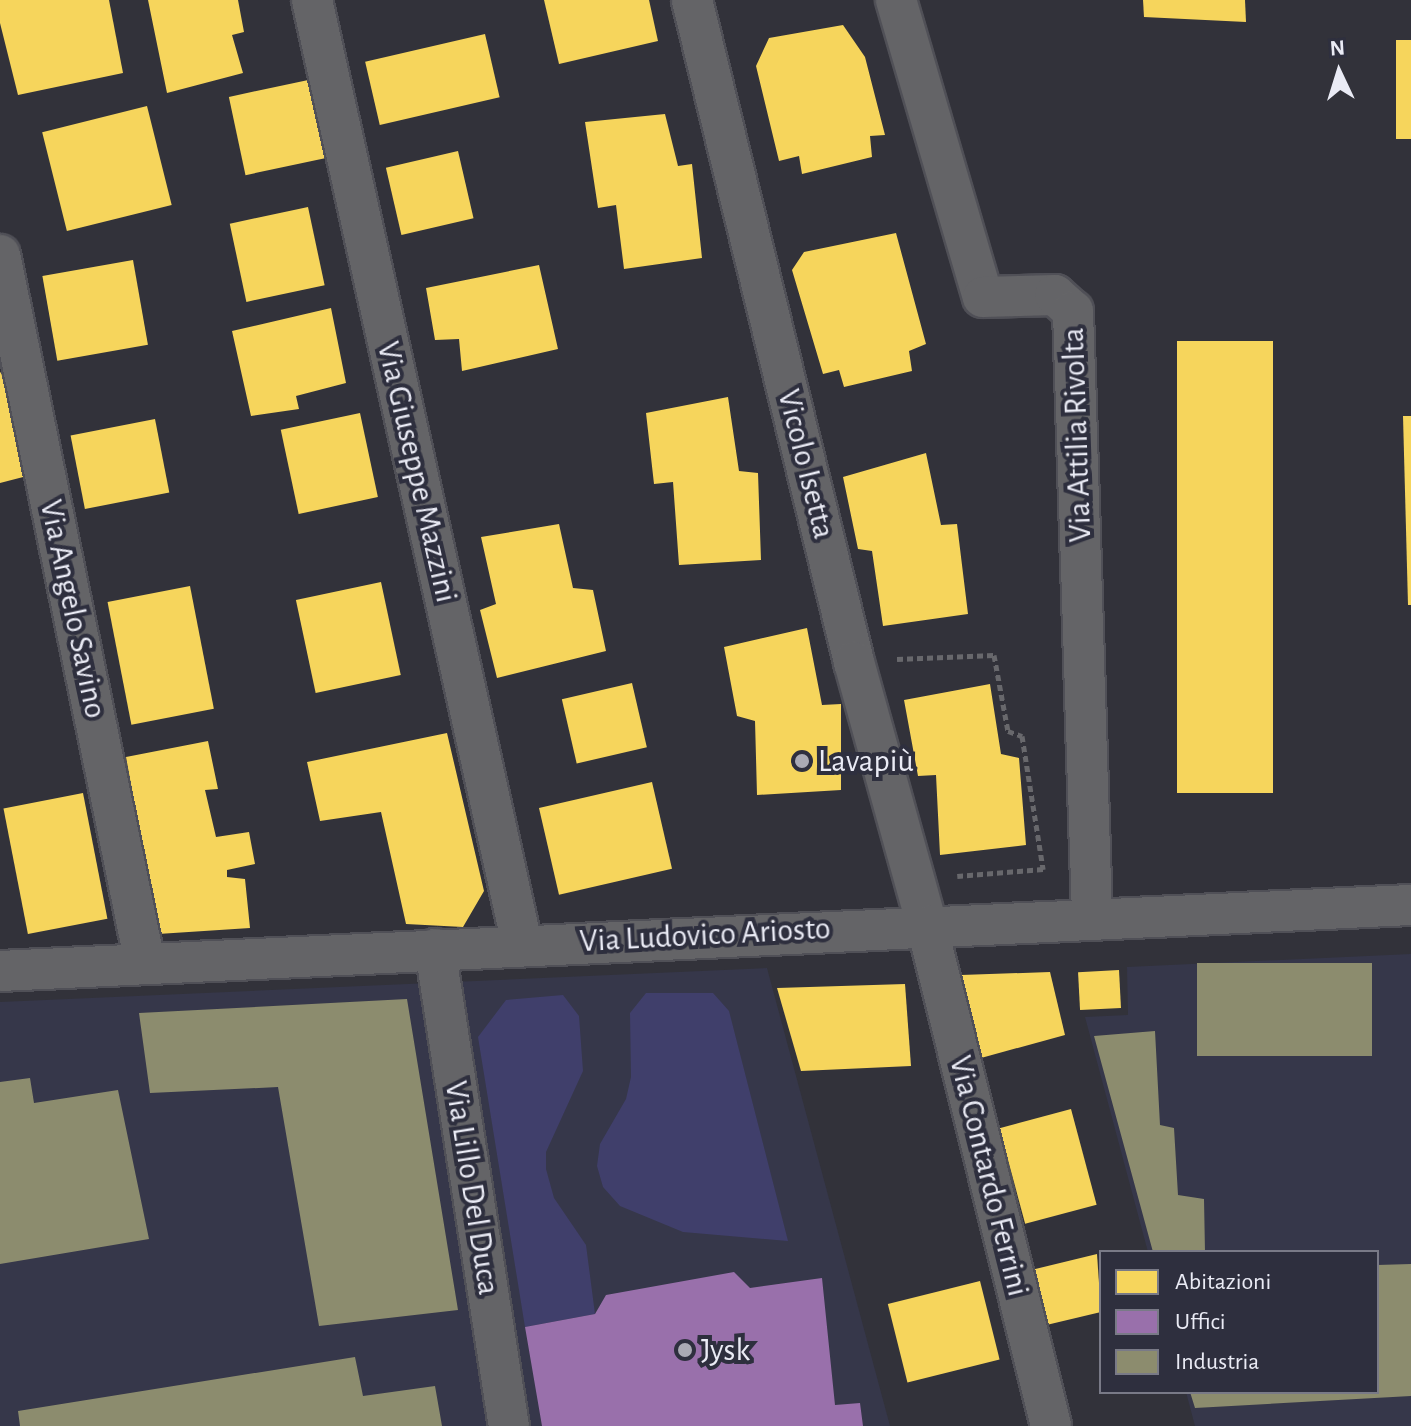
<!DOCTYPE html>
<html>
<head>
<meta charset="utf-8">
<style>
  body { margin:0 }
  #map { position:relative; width:1411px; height:1426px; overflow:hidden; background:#32323a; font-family:"Alegreya Sans",sans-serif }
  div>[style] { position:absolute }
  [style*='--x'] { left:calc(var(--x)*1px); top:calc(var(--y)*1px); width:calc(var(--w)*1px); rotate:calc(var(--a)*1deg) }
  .built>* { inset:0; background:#36374a }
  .green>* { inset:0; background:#403f6b }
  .homes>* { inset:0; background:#f6d55c; transform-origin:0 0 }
  .offices>* { inset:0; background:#9970ab }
  .industry>* { inset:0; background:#8c8c6e; transform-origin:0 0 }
  .path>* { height:5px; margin-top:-2.5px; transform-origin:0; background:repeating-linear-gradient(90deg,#68686c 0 6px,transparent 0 10px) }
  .roads { filter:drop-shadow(2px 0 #505057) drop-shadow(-2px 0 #505057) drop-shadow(0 2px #505057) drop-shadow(0 -2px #505057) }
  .street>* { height:40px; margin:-20px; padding:0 20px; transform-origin:20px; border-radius:20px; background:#646467 }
  .dots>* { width:22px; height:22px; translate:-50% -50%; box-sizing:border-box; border:4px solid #2e2f3e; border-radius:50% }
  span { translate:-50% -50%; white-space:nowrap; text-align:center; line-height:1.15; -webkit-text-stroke:8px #2e2f3e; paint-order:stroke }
  .street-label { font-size:32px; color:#eaebf5 }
  .poi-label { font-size:32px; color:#eaebf5 }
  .left { translate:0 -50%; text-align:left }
  .legend { position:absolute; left:1099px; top:1250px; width:280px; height:144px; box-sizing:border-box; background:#2e2f3e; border:2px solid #797a87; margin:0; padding:10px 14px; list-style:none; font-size:24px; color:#eaebf5 }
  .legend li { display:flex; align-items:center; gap:16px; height:40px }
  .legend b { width:40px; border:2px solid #797a87 }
  .north { position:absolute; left:1299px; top:32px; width:80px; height:80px; -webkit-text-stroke:6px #2e2f3e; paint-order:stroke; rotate:356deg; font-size:22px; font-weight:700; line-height:32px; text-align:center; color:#eaebf5 }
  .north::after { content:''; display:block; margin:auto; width:28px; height:36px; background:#eaebf5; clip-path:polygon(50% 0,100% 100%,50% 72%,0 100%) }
</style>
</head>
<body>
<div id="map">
  <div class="built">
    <div style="clip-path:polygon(1411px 954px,1411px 1426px,1195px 1426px,1186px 1392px,1377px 1392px,1377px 1252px,1148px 1252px,1085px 1017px,1128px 1015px,1127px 967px)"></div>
    <div style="clip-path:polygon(767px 968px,890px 1426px,0 1426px,0 1002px)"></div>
  </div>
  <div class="green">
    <div style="clip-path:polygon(646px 993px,713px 993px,729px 1011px,788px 1241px,683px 1232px,620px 1206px,603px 1187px,597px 1166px,600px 1144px,626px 1099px,631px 1077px,630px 1013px)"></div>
    <div style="clip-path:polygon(563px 995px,579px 1016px,583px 1071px,546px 1152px,546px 1169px,554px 1198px,586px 1245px,595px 1314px,525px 1327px,478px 1037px,506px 1000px)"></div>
  </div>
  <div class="homes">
    <div style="clip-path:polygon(0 0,109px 0,123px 73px,18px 95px,0 23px)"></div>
    <div style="clip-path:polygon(148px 0,238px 0,244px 32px,232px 35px,243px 73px,167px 93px)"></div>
    <div style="clip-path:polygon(544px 0,649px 0,658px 41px,559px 64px)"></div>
    <div style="clip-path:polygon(1143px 0,1245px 0,1246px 22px,1144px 17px)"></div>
    <div style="clip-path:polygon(843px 25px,865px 57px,885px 135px,870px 136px,872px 157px,802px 174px,799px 156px,779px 161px,756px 66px,769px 38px)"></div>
    <div style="left:485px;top:34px;width:65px;height:123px;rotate:77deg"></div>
    <div style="left:1411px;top:40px;width:99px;height:15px;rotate:90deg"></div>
    <div style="left:313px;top:79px;width:80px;height:86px;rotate:78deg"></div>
    <div style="left:147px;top:106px;width:102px;height:108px;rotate:76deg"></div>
    <div style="clip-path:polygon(665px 114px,678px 166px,692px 164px,702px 258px,624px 269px,616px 205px,598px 208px,585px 122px)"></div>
    <div style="left:458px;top:151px;width:69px;height:74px;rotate:77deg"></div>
    <div style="left:308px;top:207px;width:80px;height:80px;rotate:78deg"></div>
    <div style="clip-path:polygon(896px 233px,926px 344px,909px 351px,912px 371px,844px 387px,839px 370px,823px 374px,792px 270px,804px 252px)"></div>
    <div style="left:133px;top:260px;width:86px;height:92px;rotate:80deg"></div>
    <div style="clip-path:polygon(539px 265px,558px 349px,462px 371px,459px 339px,435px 340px,426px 288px)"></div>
    <div style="clip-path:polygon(331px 308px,346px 383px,296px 396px,299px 409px,251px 416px,232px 331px)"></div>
    <div style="left:1273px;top:341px;width:452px;height:96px;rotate:90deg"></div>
    <div style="clip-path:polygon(1px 372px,27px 476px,0 483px,0 373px)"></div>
    <div style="clip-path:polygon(728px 397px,739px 471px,758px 473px,761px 560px,679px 565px,673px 482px,654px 484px,646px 413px)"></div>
    <div style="left:360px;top:413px;width:86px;height:81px;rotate:78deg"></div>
    <div style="clip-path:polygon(1403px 416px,1411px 416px,1411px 605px,1408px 605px)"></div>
    <div style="left:155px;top:419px;width:75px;height:86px;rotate:79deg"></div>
    <div style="clip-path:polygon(926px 453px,941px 525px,957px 524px,968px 614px,883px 626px,872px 551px,858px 549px,843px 477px)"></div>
    <div style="clip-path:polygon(559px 524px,573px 588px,593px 590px,606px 651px,497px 678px,480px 610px,496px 604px,481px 537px)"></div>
    <div style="left:381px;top:582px;width:95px;height:87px;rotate:78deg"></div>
    <div style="left:190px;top:586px;width:125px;height:84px;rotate:79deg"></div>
    <div style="clip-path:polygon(807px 628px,822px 705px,841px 704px,841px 790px,757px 795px,755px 721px,737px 716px,724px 647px)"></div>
    <div style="left:632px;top:683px;width:66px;height:72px;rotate:77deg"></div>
    <div style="clip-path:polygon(990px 684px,1001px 754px,1019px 758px,1026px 845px,940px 855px,936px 775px,918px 776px,904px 700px)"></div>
    <div style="clip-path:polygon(447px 733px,484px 891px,463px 927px,406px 924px,381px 812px,320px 821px,307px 762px)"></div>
    <div style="clip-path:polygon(208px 741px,218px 789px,205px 790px,216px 837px,249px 832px,255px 864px,227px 870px,227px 877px,245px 879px,250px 928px,158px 934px,126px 757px)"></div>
    <div style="left:652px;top:782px;width:89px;height:116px;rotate:77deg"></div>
    <div style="left:83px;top:793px;width:128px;height:81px;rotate:79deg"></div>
    <div style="left:1119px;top:970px;width:38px;height:41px;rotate:87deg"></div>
    <div style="clip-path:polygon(1050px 972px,1065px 1035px,981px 1058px,961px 975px)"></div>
    <div style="clip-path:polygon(905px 984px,911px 1066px,801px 1071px,777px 988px)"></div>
    <div style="left:1071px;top:1109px;width:99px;height:74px;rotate:75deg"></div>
    <div style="clip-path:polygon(1097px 1254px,1101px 1312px,1038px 1327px,1023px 1272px)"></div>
    <div style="left:980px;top:1281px;width:81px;height:95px;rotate:76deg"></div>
  </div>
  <div class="offices">
    <div style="clip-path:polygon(734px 1272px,750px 1288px,822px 1278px,835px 1405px,860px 1403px,863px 1426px,542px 1426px,525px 1327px,595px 1314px,606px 1295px)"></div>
  </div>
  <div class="industry">
    <div style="left:1372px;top:963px;width:93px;height:175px;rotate:90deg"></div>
    <div style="clip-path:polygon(407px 999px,458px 1310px,319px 1326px,278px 1087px,150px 1093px,139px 1013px)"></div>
    <div style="clip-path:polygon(1155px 1031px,1160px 1125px,1174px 1128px,1178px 1195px,1204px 1199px,1205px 1252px,1153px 1252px,1094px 1036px)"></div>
    <div style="clip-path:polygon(30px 1078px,34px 1103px,118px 1090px,149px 1239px,0 1264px,0 1082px)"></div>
    <div style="clip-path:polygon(1411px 1264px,1411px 1396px,1195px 1408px,1190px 1392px,1377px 1392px,1377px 1265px)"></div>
    <div style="clip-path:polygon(355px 1357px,363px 1396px,435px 1386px,442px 1426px,20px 1426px,18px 1411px)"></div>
  </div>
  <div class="path">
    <div style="--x:897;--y:659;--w:97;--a:-2.4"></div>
    <div style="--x:994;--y:655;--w:77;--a:79.6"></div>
    <div style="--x:1008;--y:731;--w:15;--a:20"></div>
    <div style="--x:1022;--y:736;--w:135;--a:81"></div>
    <div style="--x:1043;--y:869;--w:86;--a:175.3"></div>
  </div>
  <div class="roads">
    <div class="street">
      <div style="--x:312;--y:0;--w:967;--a:77.46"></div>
      <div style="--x:692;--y:0;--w:682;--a:76.25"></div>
      <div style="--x:854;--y:662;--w:274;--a:74.5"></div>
      <div style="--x:927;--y:926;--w:515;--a:76.07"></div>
      <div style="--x:896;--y:0;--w:309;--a:73.7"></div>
      <div style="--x:983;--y:297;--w:72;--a:-1.6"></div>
      <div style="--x:1055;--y:295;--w:24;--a:42"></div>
      <div style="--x:1073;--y:311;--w:606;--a:88.2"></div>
      <div style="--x:0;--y:255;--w:723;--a:78.43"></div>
      <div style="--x:435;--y:949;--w:483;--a:81.2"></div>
      <div style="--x:0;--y:971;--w:1413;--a:-2.68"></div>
    </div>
  </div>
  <div class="dots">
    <div style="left:802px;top:761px;background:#aaaab4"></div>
    <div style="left:685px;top:1350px;background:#aaaab4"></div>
  </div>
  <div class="street-label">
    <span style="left:1077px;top:435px;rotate:-92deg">Via Attilia Rivolta</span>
    <span style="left:806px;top:464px;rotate:76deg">Vicolo Isetta</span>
    <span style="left:417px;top:472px;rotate:77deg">Via Giuseppe Mazzini</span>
    <span style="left:73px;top:609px;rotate:78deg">Via Angelo Savino</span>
    <span style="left:705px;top:935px;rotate:-3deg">Via Ludovico Ariosto</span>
    <span style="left:989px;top:1176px;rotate:76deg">Via Contardo Ferrini</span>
    <span style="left:472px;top:1188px;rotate:81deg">Via Lillo Del Duca</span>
  </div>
  <div class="poi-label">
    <span class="left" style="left:818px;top:761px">Lavapiù</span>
    <span class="left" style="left:701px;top:1350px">Jysk</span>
  </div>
  <ul class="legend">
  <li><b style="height:22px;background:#f6d55c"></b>Abitazioni</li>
  <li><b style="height:22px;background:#9970ab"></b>Uffici</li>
  <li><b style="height:22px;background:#8c8c6e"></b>Industria</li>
  </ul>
  <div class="north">N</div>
</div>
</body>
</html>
